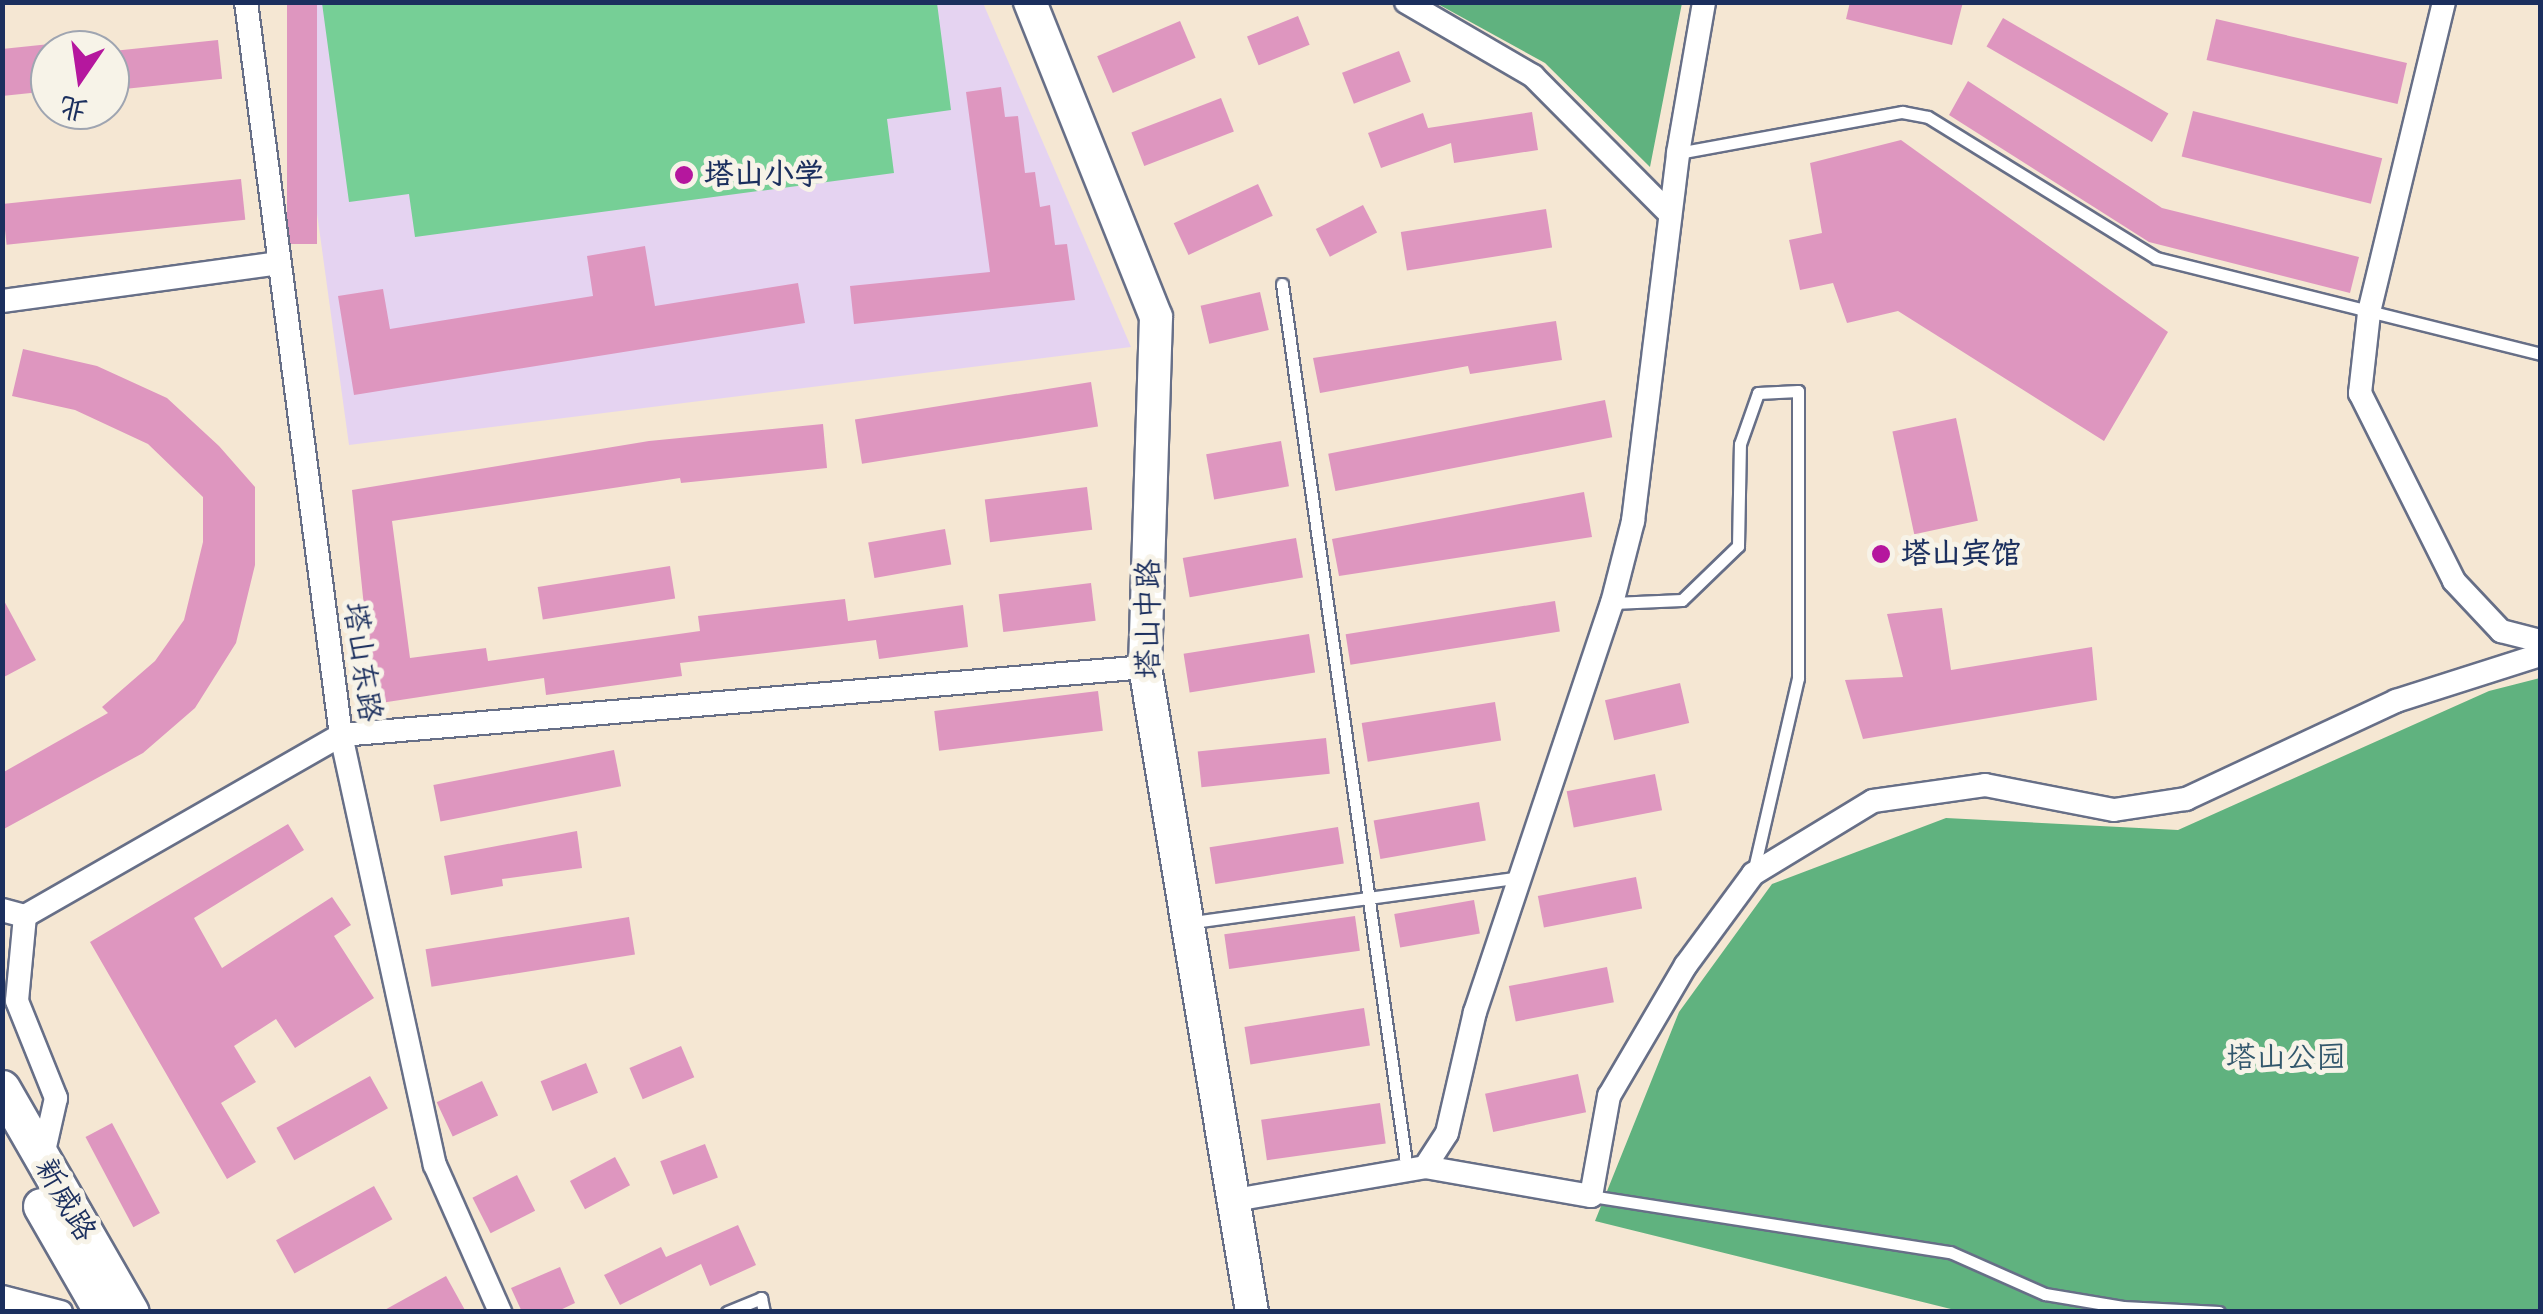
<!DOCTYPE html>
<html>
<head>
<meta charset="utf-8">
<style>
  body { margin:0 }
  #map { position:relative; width:2543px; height:1314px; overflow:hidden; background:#f5e7d3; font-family:Pangolin,"LXGW WenKai TC",sans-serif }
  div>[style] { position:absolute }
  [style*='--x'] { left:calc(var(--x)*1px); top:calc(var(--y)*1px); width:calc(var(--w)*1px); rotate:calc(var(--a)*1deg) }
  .built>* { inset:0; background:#e5d3f1 }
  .green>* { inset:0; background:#76cf96 }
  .forest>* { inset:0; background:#60b27f }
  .building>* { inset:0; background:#de96bf; transform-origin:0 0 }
  .roads { filter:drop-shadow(2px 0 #676f87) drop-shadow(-2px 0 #676f87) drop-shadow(0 2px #676f87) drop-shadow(0 -2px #676f87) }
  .lane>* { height:11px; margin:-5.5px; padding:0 5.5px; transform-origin:5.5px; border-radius:5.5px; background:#fff }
  .street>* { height:22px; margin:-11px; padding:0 11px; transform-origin:11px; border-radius:11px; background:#fff }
  .secondary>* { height:32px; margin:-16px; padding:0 16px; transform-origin:16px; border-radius:16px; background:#fff }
  .primary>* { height:35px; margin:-17.5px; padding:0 17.5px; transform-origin:17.5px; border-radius:17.5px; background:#fff }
  .dots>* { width:28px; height:28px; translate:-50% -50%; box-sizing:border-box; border:5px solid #f7f3e8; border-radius:50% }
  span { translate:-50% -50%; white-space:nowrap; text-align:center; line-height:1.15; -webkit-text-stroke:10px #f7f3e8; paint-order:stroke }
  .poi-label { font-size:30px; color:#1b2f5e; font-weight:700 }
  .left { translate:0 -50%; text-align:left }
  .street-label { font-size:30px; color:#1b2f5e }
  .park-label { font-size:30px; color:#32576c }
  .frame { position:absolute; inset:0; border:5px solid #1b2f5e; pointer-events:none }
  .north { position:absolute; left:30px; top:30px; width:100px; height:100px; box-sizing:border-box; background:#f7f3e8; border:2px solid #9fa5b1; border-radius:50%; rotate:193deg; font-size:28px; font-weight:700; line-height:40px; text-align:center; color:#1b2f5e }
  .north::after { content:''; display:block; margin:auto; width:35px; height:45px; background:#b5179e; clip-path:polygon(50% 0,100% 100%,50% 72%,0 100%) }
</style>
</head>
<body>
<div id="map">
  <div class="built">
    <div style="clip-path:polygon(288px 3px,983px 3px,1131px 347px,349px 445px)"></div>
  </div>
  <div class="green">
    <div style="clip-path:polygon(322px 3px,937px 3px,951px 110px,887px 119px,894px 173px,415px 237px,409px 194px,349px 202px)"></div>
  </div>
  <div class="forest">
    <div style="clip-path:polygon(1436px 3px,1682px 3px,1650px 167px,1545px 63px)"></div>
    <div style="clip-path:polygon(2540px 678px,2540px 1311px,1959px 1311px,1595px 1221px,1679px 1012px,1772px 884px,1946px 818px,2178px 830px,2489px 691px)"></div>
  </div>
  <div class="building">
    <div style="left:287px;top:2px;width:30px;height:242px"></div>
    <div style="clip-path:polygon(1850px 2px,1963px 2px,1952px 45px,1846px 19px)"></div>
    <div style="left:1298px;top:16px;width:31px;height:55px;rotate:68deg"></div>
    <div style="left:2003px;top:18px;width:191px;height:33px;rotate:30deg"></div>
    <div style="left:2216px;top:19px;width:196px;height:42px;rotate:13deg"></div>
    <div style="left:1180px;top:21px;width:40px;height:90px;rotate:67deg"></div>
    <div style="left:218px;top:40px;width:39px;height:108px;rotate:84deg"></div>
    <div style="clip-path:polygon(50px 44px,50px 91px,2px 96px,2px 49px)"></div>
    <div style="left:1399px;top:51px;width:33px;height:61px;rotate:69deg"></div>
    <div style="clip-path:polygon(1968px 81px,2162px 208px,2359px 257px,2350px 293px,2149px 242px,1949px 115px)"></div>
    <div style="clip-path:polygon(1001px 87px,1005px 117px,1018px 116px,1025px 173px,1035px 172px,1040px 207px,1050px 205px,1055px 245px,1067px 244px,1075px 300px,854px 324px,850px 286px,990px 272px,966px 92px)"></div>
    <div style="left:1221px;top:98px;width:36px;height:96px;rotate:69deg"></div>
    <div style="left:2193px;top:111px;width:195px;height:47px;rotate:14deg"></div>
    <div style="clip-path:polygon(1532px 112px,1538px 150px,1454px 163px,1451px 143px,1381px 168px,1368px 133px,1423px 113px,1428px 128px)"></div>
    <div style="clip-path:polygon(1901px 140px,2168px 332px,2104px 441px,1898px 311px,1847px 323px,1833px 283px,1800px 290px,1789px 240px,1822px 233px,1810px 163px)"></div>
    <div style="left:241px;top:179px;width:41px;height:240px;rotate:84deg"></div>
    <div style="left:1258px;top:184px;width:35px;height:93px;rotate:65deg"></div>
    <div style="left:1363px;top:205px;width:31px;height:53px;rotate:63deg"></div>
    <div style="left:1546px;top:209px;width:39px;height:147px;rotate:81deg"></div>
    <div style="clip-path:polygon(645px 246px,655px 306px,798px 283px,805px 323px,354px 395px,338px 296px,383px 289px,390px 329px,593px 296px,587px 256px)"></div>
    <div style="left:1260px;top:292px;width:39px;height:61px;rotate:77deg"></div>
    <div style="clip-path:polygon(1556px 321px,1562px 360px,1470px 374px,1468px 366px,1320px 393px,1313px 358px)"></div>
    <div style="clip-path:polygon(23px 349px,97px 366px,167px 398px,219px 446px,255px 487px,255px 565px,236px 643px,195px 708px,143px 753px,2px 830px,2px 773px,108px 713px,102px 707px,155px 661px,184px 620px,203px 542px,203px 497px,148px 444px,75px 410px,12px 396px)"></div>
    <div style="left:1091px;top:382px;width:45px;height:239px;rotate:81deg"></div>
    <div style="left:1605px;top:400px;width:38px;height:282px;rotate:79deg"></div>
    <div style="left:1956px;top:418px;width:105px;height:65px;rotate:78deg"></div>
    <div style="clip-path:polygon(823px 424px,827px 468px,681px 483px,680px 478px,392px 521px,410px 658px,486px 648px,488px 661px,700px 631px,698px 616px,845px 599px,848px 621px,963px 605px,968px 647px,879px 659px,876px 640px,680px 663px,682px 676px,546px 695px,544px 678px,374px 704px,352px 490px,649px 441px)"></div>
    <div style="left:1281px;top:441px;width:46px;height:76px;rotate:80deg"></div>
    <div style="left:1087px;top:487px;width:43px;height:103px;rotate:83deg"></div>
    <div style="clip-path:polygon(1584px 492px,1592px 537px,1339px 576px,1332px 539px)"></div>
    <div style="left:945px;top:529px;width:36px;height:78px;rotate:80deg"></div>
    <div style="left:1296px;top:538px;width:40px;height:115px;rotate:80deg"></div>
    <div style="left:670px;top:566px;width:33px;height:134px;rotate:81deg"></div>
    <div style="left:1091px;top:583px;width:38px;height:93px;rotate:83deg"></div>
    <div style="clip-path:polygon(2px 597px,36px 660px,2px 678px)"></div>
    <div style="left:1555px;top:601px;width:31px;height:212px;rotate:81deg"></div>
    <div style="clip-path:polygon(1942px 608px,1951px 670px,2092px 647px,2097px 700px,1863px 739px,1845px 680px,1903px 677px,1887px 614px)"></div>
    <div style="left:1309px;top:634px;width:39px;height:127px;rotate:81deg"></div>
    <div style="left:1680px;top:683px;width:41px;height:77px;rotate:77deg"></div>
    <div style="left:1098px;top:691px;width:40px;height:165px;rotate:83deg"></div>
    <div style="left:1495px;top:702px;width:39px;height:135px;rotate:81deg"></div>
    <div style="left:1326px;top:738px;width:36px;height:129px;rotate:84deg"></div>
    <div style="left:614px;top:750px;width:37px;height:184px;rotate:79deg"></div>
    <div style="left:1655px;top:774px;width:37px;height:90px;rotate:79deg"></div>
    <div style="left:1479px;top:802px;width:39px;height:107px;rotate:80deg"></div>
    <div style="clip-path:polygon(288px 824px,304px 850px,194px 918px,222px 968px,332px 897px,351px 925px,334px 936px,374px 998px,295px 1048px,276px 1019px,234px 1046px,256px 1082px,221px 1103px,256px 1162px,227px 1179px,90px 942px)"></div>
    <div style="left:1338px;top:827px;width:37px;height:130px;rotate:81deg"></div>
    <div style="clip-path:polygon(577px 831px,582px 868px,502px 879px,503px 886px,451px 895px,444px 856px)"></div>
    <div style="left:1636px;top:877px;width:32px;height:100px;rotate:79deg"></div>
    <div style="left:1474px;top:900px;width:34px;height:81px;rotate:80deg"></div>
    <div style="left:1355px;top:916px;width:35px;height:132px;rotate:82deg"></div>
    <div style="left:629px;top:917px;width:38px;height:206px;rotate:81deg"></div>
    <div style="left:1607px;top:967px;width:36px;height:100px;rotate:79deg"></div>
    <div style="left:1364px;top:1008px;width:38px;height:121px;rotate:81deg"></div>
    <div style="left:681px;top:1046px;width:34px;height:56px;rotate:67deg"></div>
    <div style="left:586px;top:1063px;width:32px;height:49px;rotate:68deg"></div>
    <div style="left:1578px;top:1074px;width:39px;height:95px;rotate:78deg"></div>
    <div style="left:370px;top:1076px;width:37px;height:107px;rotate:61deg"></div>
    <div style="left:482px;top:1081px;width:38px;height:50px;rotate:65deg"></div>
    <div style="left:1380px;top:1103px;width:41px;height:120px;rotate:82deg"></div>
    <div style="left:112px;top:1123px;width:102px;height:30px;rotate:62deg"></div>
    <div style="left:705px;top:1144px;width:36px;height:48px;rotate:69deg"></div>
    <div style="left:615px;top:1157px;width:32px;height:51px;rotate:62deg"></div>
    <div style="left:517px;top:1175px;width:40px;height:50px;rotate:63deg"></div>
    <div style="left:374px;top:1186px;width:38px;height:112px;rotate:61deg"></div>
    <div style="clip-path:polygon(738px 1225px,756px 1265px,710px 1286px,701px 1264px,620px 1305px,604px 1275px,661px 1247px,666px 1257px)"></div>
    <div style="clip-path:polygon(560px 1267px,575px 1303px,556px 1312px,522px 1312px,511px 1288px)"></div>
    <div style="clip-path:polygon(446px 1276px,466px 1312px,381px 1312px)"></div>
  </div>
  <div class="roads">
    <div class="lane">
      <div style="--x:1678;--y:153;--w:228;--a:-10.4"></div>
      <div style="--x:1902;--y:112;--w:26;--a:11"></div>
      <div style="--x:1928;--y:117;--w:268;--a:31.7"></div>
      <div style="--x:2156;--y:258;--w:396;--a:14"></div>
      <div style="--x:1282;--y:284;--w:895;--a:81.97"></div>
      <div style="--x:1613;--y:603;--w:69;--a:-2.5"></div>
      <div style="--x:1682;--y:600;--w:78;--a:-44"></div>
      <div style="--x:1738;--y:546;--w:102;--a:-88.9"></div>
      <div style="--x:1740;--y:444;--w:54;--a:-70.6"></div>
      <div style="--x:1758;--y:393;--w:40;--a:-2.9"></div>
      <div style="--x:1798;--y:391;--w:287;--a:90"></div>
      <div style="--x:1798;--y:678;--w:196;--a:103"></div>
      <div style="--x:1193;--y:922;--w:326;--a:-7.8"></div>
      <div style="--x:1591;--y:1196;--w:363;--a:8.9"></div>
      <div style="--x:1950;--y:1252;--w:104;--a:23.9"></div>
      <div style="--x:2045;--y:1294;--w:79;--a:9.5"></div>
      <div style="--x:2123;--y:1307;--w:96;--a:3"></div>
      <div style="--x:727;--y:1312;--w:37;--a:-22"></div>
      <div style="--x:761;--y:1298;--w:14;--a:78"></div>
    </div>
    <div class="street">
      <div style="--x:246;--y:2;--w:739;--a:82.62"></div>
      <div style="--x:341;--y:735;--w:440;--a:77.7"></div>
      <div style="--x:435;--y:1165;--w:161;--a:66.1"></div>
      <div style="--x:1406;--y:2;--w:147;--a:30.2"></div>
      <div style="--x:1533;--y:76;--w:194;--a:45.2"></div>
      <div style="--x:2444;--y:2;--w:320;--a:103.6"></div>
      <div style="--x:2369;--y:313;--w:81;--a:96.4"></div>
      <div style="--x:2360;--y:393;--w:210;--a:63.4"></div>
      <div style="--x:2454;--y:581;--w:69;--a:46.8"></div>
      <div style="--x:2501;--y:631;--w:40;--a:14.4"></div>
      <div style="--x:2;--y:301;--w:280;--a:-7.8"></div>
      <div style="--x:2;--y:910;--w:24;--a:15"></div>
      <div style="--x:25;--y:916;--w:364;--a:-29.8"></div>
      <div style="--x:341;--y:735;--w:807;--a:-4.83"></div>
      <div style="--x:25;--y:916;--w:85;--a:95.4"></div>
      <div style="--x:17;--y:1001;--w:105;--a:68.1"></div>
      <div style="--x:56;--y:1098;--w:64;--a:102.7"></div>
      <div style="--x:1425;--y:1167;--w:169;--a:9.9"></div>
      <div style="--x:1591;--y:1196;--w:102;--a:-79.8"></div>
      <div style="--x:1609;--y:1096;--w:152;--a:-59.6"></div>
      <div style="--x:1686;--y:965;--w:113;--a:-53.6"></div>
      <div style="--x:1753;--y:874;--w:140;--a:-31.3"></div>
      <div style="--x:1873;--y:801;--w:113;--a:-8.1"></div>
      <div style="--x:1985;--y:785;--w:131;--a:11"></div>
      <div style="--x:2114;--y:810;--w:73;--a:-8.7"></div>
      <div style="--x:2186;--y:799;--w:232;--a:-25"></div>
      <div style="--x:2396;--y:701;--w:151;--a:-17.7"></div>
      <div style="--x:1229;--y:1201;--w:199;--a:-9.8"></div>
      <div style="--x:1425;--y:1167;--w:40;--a:-57.1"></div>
      <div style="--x:1447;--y:1133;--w:124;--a:-77"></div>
      <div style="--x:1475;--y:1012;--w:431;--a:-71.5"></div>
      <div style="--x:1612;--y:603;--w:85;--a:-75.6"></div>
      <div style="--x:1633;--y:521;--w:371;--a:-83"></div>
      <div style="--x:1678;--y:153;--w:153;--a:-80.2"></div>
      <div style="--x:2;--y:1297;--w:61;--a:14.3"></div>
    </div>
    <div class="secondary">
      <div style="--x:1030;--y:2;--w:339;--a:68.2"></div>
      <div style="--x:1156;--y:317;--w:350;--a:91.8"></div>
      <div style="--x:1145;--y:667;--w:654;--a:80.58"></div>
    </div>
    <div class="primary">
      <div style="--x:2;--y:1088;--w:258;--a:60.1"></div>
      <div style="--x:41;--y:1206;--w:122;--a:60.1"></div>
    </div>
  </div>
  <div class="dots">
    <div style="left:684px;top:175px;background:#b5179e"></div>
    <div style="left:1881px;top:554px;background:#b5179e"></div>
  </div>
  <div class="poi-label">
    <span class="left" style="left:704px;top:175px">塔山小学</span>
    <span class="left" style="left:1901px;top:554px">塔山宾馆</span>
  </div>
  <div class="street-label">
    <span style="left:1149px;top:619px;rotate:-90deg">塔山中路</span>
    <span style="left:362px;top:662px;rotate:82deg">塔山东路</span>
    <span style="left:65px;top:1200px;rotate:60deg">新威路</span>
  </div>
  <div class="park-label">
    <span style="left:2286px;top:1058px">塔山公园</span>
  </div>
  <div class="frame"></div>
  <div class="north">北</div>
</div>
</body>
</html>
